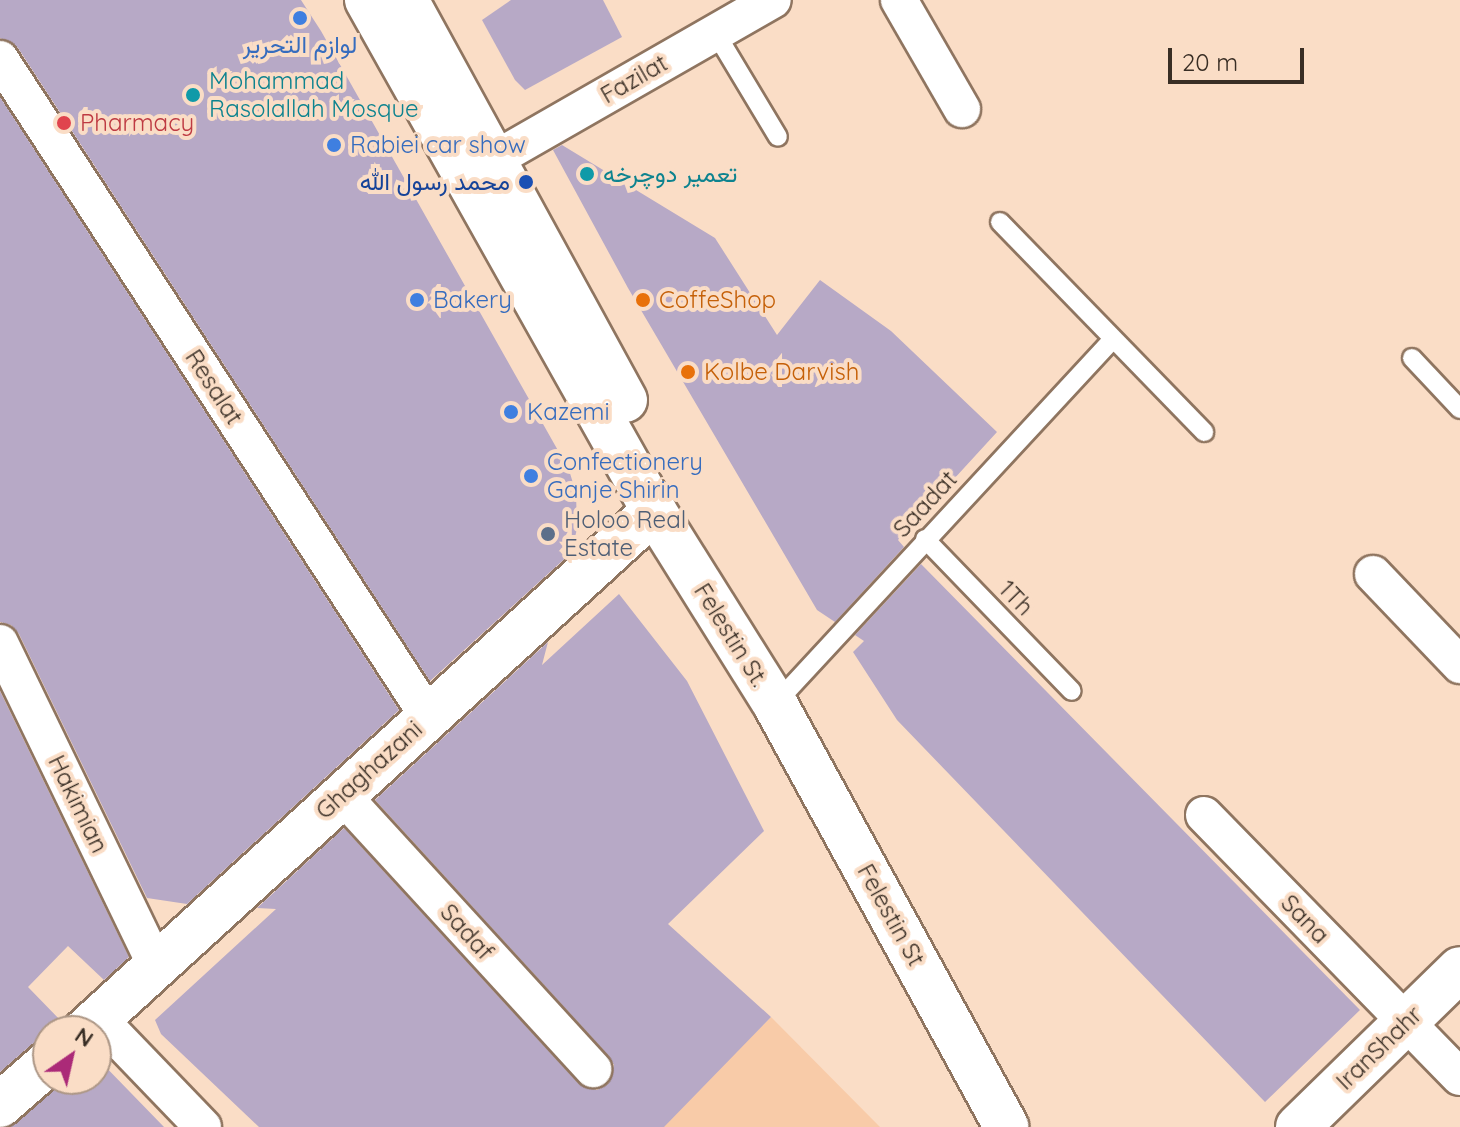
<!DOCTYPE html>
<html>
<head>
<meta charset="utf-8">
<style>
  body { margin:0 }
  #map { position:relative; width:1460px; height:1127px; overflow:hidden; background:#faddc6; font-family:Quicksand,Vazirmatn,sans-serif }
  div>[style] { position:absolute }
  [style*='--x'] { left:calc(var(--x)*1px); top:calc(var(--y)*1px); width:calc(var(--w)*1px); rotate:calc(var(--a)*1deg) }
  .green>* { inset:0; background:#f8cba8 }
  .building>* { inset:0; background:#b7a9c6 }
  .roads { filter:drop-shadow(2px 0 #8f7560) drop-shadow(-2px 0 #8f7560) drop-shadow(0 2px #8f7560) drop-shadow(0 -2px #8f7560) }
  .lane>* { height:18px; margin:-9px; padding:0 9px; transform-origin:9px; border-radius:9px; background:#fff }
  .street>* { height:36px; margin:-18px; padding:0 18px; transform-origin:18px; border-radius:18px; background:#fff }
  .secondary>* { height:44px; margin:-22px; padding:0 22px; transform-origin:22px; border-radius:22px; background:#fff }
  .dots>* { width:22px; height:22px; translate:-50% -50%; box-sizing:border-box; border:4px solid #faddc6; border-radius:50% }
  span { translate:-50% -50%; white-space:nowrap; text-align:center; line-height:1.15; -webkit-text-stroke:8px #faddc6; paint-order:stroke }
  .shop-label { font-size:24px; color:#366cbe }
  .left { translate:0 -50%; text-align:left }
  .street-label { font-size:24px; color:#392e25 }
  .culture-label { font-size:24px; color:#0d838f }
  .health-label { font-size:24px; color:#be3a42 }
  .transit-label { font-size:24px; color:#164399 }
  .right { translate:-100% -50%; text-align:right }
  .food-label { font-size:24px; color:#c56008 }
  .service-label { font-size:24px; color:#4e5e75 }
  .north { position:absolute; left:32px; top:1015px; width:80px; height:80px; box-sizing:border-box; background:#faddc6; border:2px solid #ad9786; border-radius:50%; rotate:34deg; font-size:22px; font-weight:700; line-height:32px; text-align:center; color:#392e25 }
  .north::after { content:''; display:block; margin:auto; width:28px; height:36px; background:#ab2a78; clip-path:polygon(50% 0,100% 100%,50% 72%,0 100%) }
  .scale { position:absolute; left:1168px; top:48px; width:136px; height:36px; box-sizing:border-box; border:4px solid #392e25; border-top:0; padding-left:10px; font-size:24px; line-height:28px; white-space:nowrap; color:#392e25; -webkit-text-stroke:6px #faddc6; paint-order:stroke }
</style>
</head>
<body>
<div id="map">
  <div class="green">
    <div style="clip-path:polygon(771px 1017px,880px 1127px,661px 1127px)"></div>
  </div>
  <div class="building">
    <div style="clip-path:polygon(0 0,301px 0,321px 31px,569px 470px,576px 493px,577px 529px,571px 553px,430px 681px,18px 48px,0 38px)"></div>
    <div style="clip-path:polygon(511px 0,603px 0,622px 37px,525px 90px,515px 80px,482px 20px)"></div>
    <div style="clip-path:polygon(0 97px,399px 710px,187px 904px,147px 898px,19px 634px,11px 625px,0 622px)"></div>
    <div style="clip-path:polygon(562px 145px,715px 238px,777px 335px,820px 280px,891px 331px,997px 432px,898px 540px,904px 547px,835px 622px,817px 610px,628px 288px,553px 150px)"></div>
    <div style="clip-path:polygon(921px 564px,1360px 1010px,1265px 1102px,897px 720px,853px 652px,864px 641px,855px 635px)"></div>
    <div style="clip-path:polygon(619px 594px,687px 681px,764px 831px,668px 924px,771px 1017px,664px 1127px,259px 1127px,161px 1034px,155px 1020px,276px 909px,257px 908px,344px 828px,578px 1083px,597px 1090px,608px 1084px,614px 1065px,608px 1055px,375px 800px,548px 642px,542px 665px)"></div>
    <div style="clip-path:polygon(0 691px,129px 957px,104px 980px,68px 946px,28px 987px,62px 1022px,61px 1031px,48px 1031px,48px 1039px,32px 1044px,0 1072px)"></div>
    <div style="clip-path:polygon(96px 1057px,164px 1127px,10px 1127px,66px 1079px,96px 1079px)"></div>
  </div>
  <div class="roads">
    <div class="lane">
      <div style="--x:715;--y:32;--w:122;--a:59"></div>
      <div style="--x:1000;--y:222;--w:293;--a:45.8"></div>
      <div style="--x:1412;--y:358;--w:70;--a:46.7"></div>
      <div style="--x:925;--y:539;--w:211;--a:46"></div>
      <div style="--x:775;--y:704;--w:497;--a:-47.2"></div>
    </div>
    <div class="street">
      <div style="--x:899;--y:0;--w:126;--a:60"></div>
      <div style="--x:0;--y:59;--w:784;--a:56.92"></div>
      <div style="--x:495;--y:159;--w:320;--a:-29.8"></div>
      <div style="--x:1373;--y:574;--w:126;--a:46.3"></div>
      <div style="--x:0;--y:643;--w:358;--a:64.2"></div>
      <div style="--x:342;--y:795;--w:372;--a:47.5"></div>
      <div style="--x:1204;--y:815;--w:366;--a:45.7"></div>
      <div style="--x:99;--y:1019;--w:150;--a:46.1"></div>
    </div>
    <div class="secondary">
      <div style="--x:367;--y:0;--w:586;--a:60.68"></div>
      <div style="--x:654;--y:511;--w:228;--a:57.9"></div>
      <div style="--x:775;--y:704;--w:482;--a:61.3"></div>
      <div style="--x:406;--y:0;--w:456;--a:61.3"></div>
      <div style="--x:85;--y:1031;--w:771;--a:-42.42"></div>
      <div style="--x:0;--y:1105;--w:64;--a:-41.2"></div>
      <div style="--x:1298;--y:1127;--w:226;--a:-44.3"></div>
    </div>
  </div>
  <div class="dots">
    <div style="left:300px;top:18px;background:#3f7fe0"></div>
    <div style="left:193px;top:95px;background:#0f9aa8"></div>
    <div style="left:64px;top:123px;background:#e0444e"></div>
    <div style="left:334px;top:145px;background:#3f7fe0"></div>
    <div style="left:587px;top:174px;background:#0f9aa8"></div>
    <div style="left:526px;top:182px;background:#1a4fb4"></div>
    <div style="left:417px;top:300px;background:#3f7fe0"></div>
    <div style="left:643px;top:300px;background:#e8710a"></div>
    <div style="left:688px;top:372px;background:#e8710a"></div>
    <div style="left:511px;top:412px;background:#3f7fe0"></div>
    <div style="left:531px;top:476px;background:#3f7fe0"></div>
    <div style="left:548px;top:534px;background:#5c6f8a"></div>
  </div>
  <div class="shop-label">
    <span style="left:300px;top:45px">لوازم التحریر</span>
    <span class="left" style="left:350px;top:145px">Rabiei car show</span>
    <span class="left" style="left:433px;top:300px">Bakery</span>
    <span class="left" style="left:527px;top:412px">Kazemi</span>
    <span class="left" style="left:547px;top:476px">Confectionery<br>Ganje Shirin</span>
  </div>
  <div class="street-label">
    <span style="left:634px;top:79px;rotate:-30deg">Fazilat</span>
    <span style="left:214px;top:387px;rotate:57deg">Resalat</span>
    <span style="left:925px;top:504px;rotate:-47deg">Saadat</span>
    <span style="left:1016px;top:598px;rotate:46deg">1Th</span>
    <span style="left:731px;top:635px;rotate:58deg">Felestin St.</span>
    <span style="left:369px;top:770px;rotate:-42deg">Ghaghazani</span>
    <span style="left:78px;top:804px;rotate:64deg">Hakimian</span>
    <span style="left:891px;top:915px;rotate:61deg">Felestin St</span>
    <span style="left:1305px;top:919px;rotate:46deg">Sana</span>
    <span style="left:467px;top:932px;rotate:48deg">Sadaf</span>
    <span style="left:1379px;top:1048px;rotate:-44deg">IranShahr</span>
  </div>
  <div class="culture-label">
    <span class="left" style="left:209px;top:95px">Mohammad<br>Rasolallah Mosque</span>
    <span class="left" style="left:603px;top:174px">تعمیر دوچرخه</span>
  </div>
  <div class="health-label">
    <span class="left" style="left:80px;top:123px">Pharmacy</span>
  </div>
  <div class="transit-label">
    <span class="right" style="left:510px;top:182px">محمد رسول الله</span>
  </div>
  <div class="food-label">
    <span class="left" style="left:659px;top:300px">CoffeShop</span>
    <span class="left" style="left:704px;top:372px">Kolbe Darvish</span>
  </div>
  <div class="service-label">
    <span class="left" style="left:564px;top:534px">Holoo Real<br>Estate</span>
  </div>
  <div class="north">N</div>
  <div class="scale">20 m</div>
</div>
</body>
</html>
